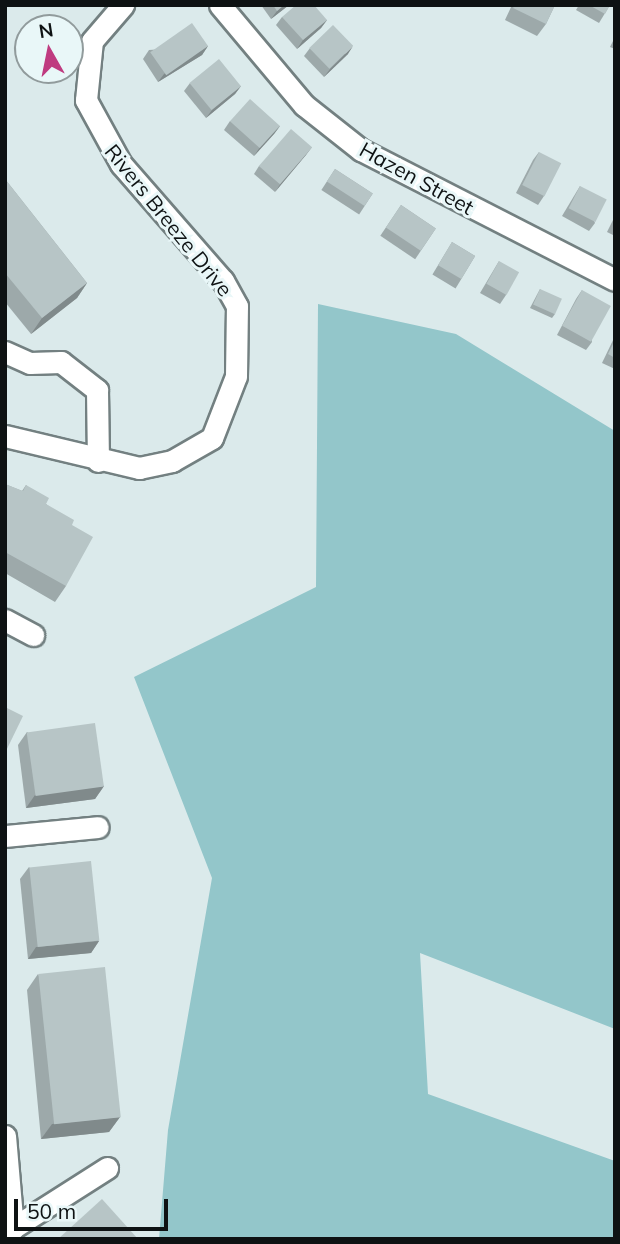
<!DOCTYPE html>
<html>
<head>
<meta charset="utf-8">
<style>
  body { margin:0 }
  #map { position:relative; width:620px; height:1244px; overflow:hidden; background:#dbeaeb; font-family:Mulish,sans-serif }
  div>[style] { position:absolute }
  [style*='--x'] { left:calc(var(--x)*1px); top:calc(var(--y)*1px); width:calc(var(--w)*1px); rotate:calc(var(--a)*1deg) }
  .green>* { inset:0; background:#93c6ca }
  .roads { filter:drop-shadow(2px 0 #738081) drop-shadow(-2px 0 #738081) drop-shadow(0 2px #738081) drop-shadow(0 -2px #738081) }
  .minor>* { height:21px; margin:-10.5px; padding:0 10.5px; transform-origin:10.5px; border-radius:10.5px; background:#fff }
  .wall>* { inset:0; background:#9da9aa; transform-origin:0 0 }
  .shaded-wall>* { inset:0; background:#808a8b }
  .building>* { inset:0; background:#b7c5c6; transform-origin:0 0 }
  span { translate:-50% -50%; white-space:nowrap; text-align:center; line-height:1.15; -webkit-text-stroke:6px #e9f7f8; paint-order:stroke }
  .street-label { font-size:21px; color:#0e1213 }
  .frame { position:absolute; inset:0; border:7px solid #0e1213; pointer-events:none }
  .north { position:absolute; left:14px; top:14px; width:70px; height:70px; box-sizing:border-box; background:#e9f7f8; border:2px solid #919b9c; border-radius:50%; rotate:351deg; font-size:19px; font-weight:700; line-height:28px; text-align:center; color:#0e1213 }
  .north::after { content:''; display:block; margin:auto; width:24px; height:32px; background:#bf3b80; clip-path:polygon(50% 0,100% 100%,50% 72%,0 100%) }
  .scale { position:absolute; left:14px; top:1199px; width:154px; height:32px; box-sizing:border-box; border:4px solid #0e1213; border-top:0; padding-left:9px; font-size:21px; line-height:24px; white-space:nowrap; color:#0e1213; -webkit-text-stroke:5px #e9f7f8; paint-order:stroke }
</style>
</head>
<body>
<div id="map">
  <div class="green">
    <div style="clip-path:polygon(318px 304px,456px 334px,615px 431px,615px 1029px,420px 953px,428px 1094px,615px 1161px,615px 1239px,159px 1239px,168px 1130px,212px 878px,134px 677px,316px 587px)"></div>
  </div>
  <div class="roads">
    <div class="minor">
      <div style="--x:220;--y:5;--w:131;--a:50"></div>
      <div style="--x:304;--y:105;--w:73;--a:38.3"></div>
      <div style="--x:361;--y:150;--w:285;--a:27.1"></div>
      <div style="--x:5;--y:352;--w:27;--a:24"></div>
      <div style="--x:30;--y:363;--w:31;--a:-2"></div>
      <div style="--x:61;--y:362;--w:46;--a:37.9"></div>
      <div style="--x:97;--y:390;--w:71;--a:89.2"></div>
      <div style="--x:5;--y:436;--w:138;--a:13.4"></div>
      <div style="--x:139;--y:468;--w:34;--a:-12"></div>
      <div style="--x:172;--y:461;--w:46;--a:-29.9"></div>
      <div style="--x:212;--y:438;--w:66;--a:-68.8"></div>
      <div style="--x:236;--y:376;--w:70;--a:-89.2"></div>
      <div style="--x:237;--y:306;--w:29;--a:-119"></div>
      <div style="--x:223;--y:281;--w:155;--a:-131.1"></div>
      <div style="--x:121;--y:164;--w:73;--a:-118.7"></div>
      <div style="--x:86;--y:100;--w:59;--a:-84.2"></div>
      <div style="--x:92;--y:41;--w:48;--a:-49.3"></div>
      <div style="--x:5;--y:620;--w:32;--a:28"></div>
      <div style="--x:5;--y:836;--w:93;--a:-5.5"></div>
      <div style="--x:5;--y:1136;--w:93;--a:85.1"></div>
      <div style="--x:5;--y:1233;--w:121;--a:-32.5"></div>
    </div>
  </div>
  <div class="wall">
    <div style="clip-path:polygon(261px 5px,289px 5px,271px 19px)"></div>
    <div style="clip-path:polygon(512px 5px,555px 5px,546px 24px,537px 36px,505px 20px)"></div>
    <div style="clip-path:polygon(579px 5px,610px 5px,599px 23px,576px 10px)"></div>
    <div style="clip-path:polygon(282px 17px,327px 20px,321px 28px,297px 49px,276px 25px)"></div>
    <div style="clip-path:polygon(615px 37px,615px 49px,610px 47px)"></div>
    <div style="clip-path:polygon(208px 46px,202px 55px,158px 82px,143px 59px,149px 50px)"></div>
    <div style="clip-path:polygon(310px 48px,348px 54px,324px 77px,304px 56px)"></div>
    <div style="clip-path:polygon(190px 83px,241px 86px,235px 94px,206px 118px,184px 91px)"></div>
    <div style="clip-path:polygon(230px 121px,280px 126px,274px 134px,254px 156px,224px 130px)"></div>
    <div style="clip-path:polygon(312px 147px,275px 192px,254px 174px,259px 166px)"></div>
    <div style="clip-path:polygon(539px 152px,544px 196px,538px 205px,516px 193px,533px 160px)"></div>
    <div style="left:335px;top:169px;width:45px;height:25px;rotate:33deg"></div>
    <div style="clip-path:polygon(5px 179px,87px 283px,77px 298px,31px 334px,5px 302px)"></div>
    <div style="clip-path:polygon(580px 186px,595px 223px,589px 231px,562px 216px)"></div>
    <div style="left:401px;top:205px;width:42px;height:37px;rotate:34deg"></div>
    <div style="clip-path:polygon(615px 216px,615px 236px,607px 232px)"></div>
    <div style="left:452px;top:242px;width:27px;height:38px;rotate:31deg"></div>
    <div style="clip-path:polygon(499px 261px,506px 295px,500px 304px,480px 293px)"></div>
    <div style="clip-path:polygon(540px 289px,555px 314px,552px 318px,530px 308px)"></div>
    <div style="clip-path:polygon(582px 290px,592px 342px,586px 350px,557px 335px,576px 299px)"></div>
    <div style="clip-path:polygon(615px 336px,615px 369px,602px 363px)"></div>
    <div style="clip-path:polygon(5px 484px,22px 491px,26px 485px,46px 504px,72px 525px,66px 586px,55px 602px,5px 573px)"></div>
    <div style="clip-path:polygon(27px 732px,104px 786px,95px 799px,26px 808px,18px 745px)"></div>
    <div style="clip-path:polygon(29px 867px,99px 941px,91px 953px,28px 959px,20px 879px)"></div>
    <div style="clip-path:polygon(38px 974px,120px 1117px,109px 1132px,41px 1139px,27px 990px)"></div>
  </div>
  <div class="shaded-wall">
    <div style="clip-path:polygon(284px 5px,289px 5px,271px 19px,277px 11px)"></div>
    <div style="clip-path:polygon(327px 20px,321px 28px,297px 49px,303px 40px)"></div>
    <div style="clip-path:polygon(208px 46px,202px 55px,158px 82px,164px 74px)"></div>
    <div style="clip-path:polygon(353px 46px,348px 54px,324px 77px,330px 69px)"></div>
    <div style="clip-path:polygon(241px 86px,235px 94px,206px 118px,212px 110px)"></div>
    <div style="clip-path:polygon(280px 126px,274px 134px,254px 156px,260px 147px)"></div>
    <div style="clip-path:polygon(312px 147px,306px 155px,275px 192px,281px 183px)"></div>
    <div style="clip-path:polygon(87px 283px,77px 298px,31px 334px,42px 318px)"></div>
    <div style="clip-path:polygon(104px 786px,95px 799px,26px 808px,35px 795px)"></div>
    <div style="clip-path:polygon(99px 941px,91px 953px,28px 959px,36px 947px)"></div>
    <div style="clip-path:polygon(120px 1117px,109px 1132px,41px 1139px,52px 1124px)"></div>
  </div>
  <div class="building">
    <div style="clip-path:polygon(273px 5px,284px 5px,277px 11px)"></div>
    <div style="clip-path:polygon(296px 5px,314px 5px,327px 20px,303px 40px,282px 17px)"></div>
    <div style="clip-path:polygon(515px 5px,555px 5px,546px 24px,513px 8px)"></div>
    <div style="clip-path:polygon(589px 5px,610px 5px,605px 14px)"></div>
    <div style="left:192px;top:23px;width:28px;height:51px;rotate:55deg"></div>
    <div style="left:333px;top:25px;width:29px;height:33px;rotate:46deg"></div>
    <div style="left:219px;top:59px;width:35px;height:38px;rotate:51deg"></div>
    <div style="left:250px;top:99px;width:40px;height:30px;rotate:42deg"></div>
    <div style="left:291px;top:129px;width:28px;height:49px;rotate:41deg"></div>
    <div style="left:539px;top:152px;width:25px;height:37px;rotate:27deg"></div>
    <div style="left:335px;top:169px;width:45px;height:15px;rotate:33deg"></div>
    <div style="clip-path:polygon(5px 179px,87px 283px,42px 318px,5px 273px)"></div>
    <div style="left:580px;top:186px;width:30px;height:25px;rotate:27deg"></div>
    <div style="left:401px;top:205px;width:42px;height:27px;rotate:34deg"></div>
    <div style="left:452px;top:242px;width:27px;height:27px;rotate:31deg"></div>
    <div style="left:499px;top:261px;width:23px;height:26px;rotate:29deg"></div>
    <div style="left:540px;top:289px;width:24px;height:17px;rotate:24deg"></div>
    <div style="left:582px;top:290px;width:33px;height:41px;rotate:29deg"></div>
    <div style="clip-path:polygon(615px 340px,615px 358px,608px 354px)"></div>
    <div style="clip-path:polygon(5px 484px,23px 491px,26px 485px,49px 498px,46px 504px,74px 520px,72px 525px,93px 537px,66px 586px,5px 552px)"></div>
    <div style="clip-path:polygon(5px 707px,23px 716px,5px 753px)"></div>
    <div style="left:95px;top:723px;width:64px;height:69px;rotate:82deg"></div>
    <div style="left:91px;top:861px;width:80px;height:62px;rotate:84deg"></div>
    <div style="left:105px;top:967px;width:151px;height:67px;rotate:84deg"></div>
    <div style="clip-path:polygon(102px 1199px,138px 1239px,58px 1239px)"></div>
  </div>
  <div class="street-label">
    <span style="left:417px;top:178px;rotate:29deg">Hazen Street</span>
    <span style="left:169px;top:220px;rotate:51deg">Rivers Breeze Drive</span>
  </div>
  <div class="frame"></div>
  <div class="north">N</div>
  <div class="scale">50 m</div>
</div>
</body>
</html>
